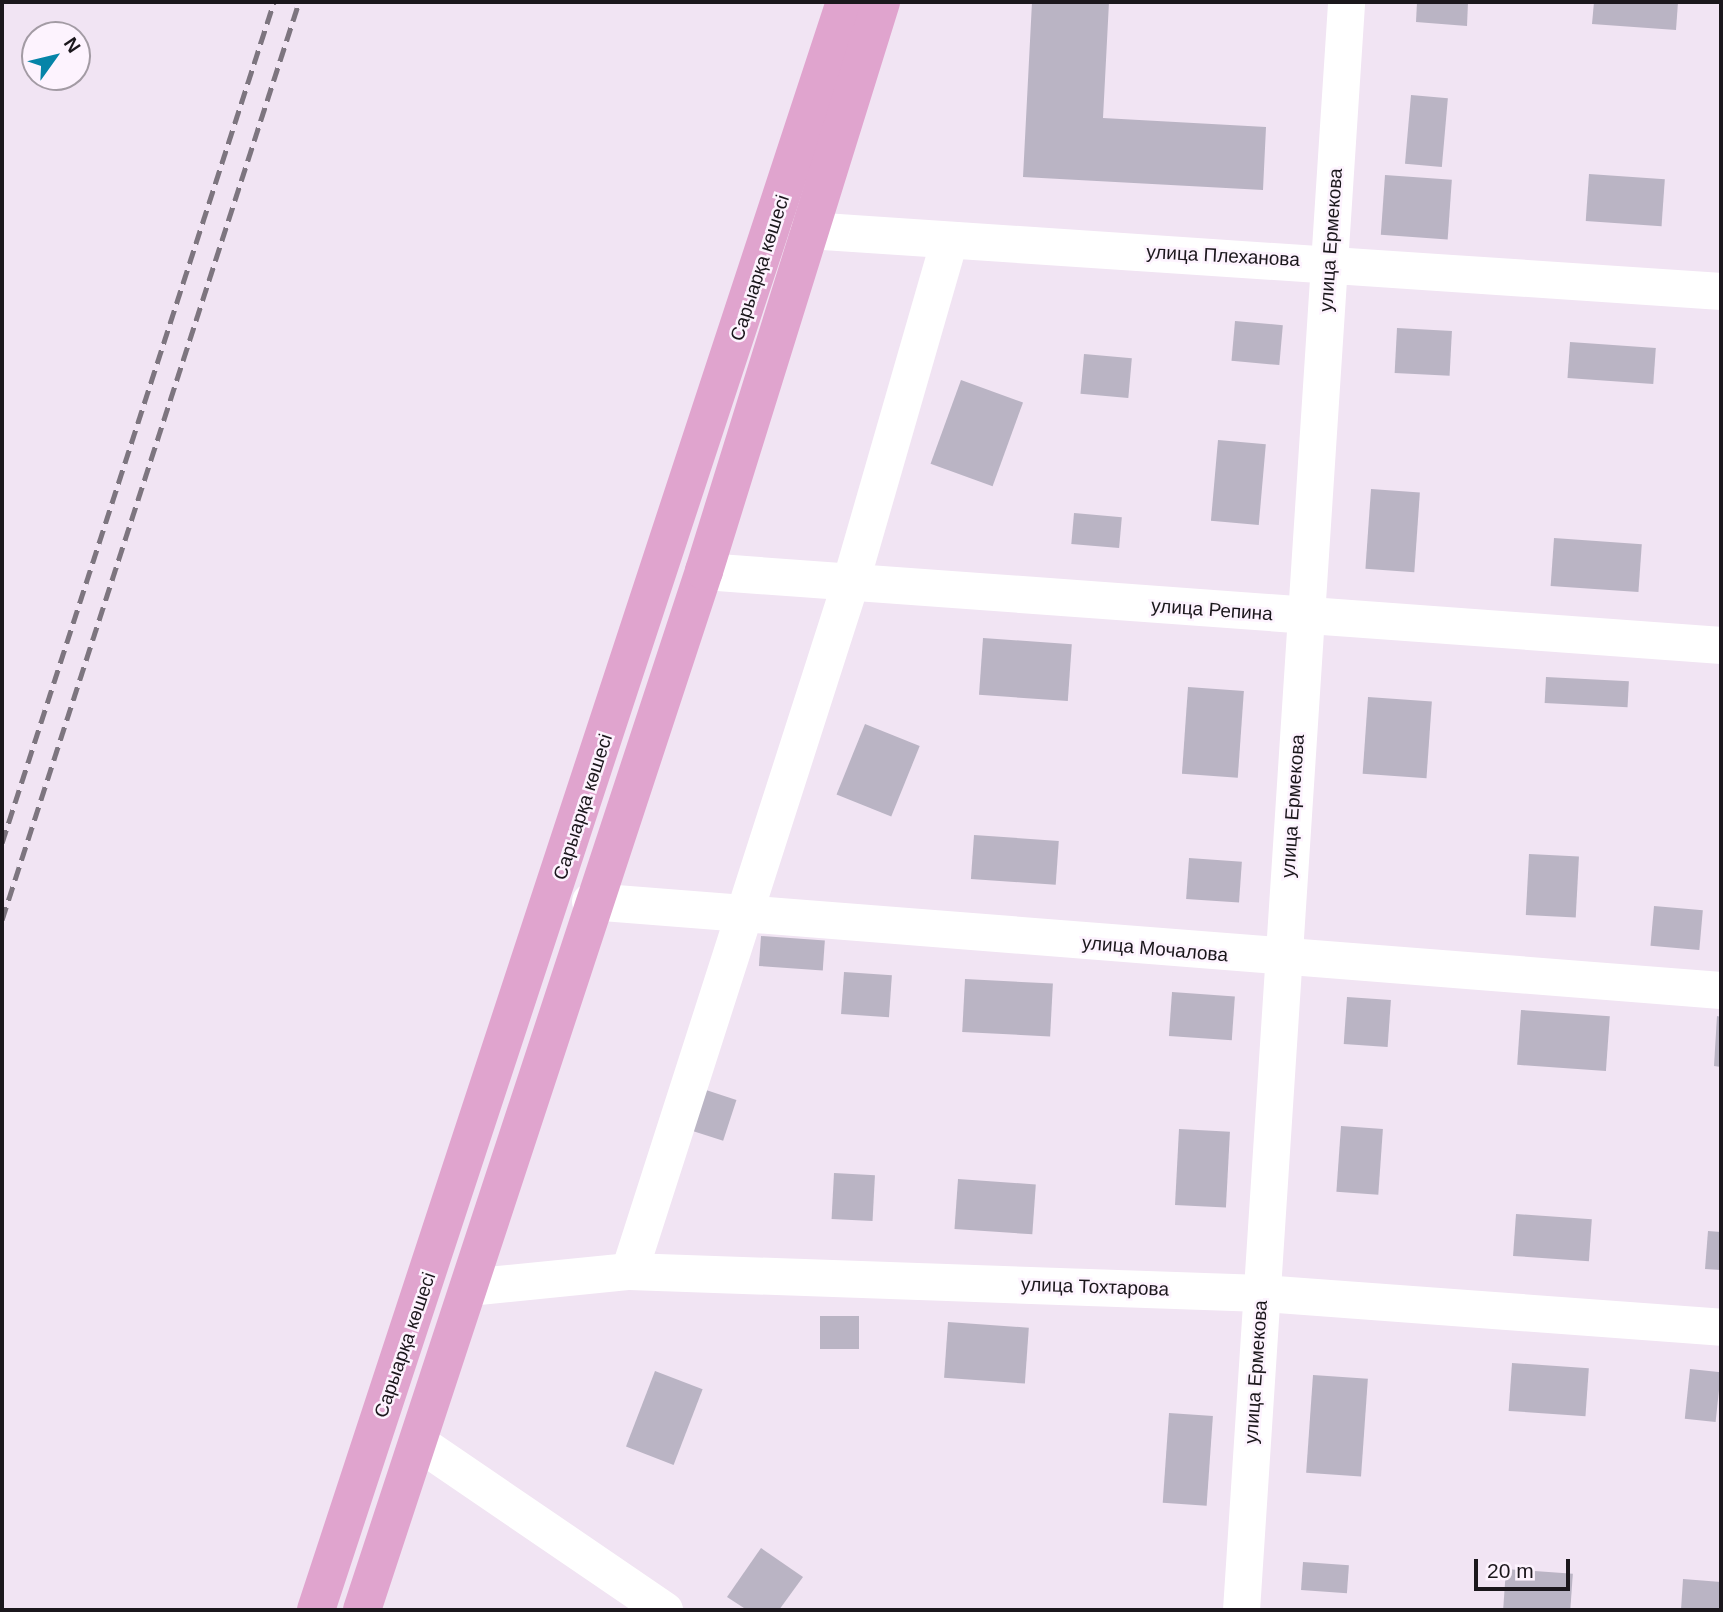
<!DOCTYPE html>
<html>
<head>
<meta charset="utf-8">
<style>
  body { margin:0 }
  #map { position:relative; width:1723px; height:1612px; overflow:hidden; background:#f1e4f3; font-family:Helvetica,sans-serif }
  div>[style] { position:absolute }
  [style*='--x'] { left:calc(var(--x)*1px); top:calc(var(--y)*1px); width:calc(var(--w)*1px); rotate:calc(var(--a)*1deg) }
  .building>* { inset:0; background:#bab4c4; transform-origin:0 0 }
  .minor>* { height:37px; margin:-18.5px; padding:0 18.5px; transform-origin:18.5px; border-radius:18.5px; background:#fff }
  .primary>* { height:38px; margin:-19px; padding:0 19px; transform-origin:19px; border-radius:19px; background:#e0a4ce }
  .rail>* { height:5px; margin-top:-2.5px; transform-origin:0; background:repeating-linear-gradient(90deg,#7d757f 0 14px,transparent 0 21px) }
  span { translate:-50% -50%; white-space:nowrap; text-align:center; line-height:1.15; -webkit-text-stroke:5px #fdf3fe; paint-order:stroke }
  .street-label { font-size:19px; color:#1b171c }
  .frame { position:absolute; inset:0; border:4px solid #1b171c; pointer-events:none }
  .north { position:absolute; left:21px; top:21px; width:70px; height:70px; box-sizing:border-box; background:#fdf3fe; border:2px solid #a39ba4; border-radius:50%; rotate:56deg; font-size:19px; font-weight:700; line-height:28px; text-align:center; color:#1b171c }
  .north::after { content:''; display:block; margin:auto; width:24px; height:32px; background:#0584a8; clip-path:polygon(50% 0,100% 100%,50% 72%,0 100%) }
  .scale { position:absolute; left:1474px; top:1559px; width:96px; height:32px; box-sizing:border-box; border:4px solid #1b171c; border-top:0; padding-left:9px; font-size:21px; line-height:24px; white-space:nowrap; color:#1b171c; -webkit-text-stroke:5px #fdf3fe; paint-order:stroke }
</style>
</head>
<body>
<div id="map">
  <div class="building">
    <div style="clip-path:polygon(1032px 2px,1109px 2px,1103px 118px,1266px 127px,1263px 190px,1023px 177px)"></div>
    <div style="clip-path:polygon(1417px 2px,1468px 2px,1467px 26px,1416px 22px)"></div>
    <div style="clip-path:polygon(1594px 2px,1678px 2px,1676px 30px,1592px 24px)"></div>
    <div style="left:1411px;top:95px;width:37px;height:69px;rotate:5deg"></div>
    <div style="left:1589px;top:174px;width:76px;height:47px;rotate:4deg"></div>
    <div style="left:1385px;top:175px;width:67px;height:60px;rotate:4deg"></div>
    <div style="left:1235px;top:321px;width:48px;height:40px;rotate:5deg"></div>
    <div style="left:1397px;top:328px;width:55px;height:45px;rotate:3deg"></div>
    <div style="left:1570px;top:342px;width:86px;height:36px;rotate:4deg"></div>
    <div style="left:1084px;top:354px;width:48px;height:40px;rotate:5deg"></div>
    <div style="left:961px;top:380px;width:66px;height:89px;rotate:20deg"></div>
    <div style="left:1218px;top:440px;width:48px;height:81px;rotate:5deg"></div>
    <div style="left:1371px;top:489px;width:49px;height:80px;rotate:4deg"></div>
    <div style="left:1074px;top:513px;width:48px;height:31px;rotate:5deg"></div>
    <div style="left:1554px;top:538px;width:88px;height:48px;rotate:4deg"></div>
    <div style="left:983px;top:638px;width:89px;height:57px;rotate:4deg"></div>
    <div style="left:1546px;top:677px;width:83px;height:26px;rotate:3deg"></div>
    <div style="left:1188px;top:687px;width:56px;height:87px;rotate:4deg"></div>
    <div style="left:1368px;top:697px;width:64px;height:77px;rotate:4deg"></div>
    <div style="left:865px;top:724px;width:59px;height:76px;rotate:22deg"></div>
    <div style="left:974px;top:835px;width:85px;height:44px;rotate:4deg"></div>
    <div style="left:1529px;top:854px;width:50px;height:61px;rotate:3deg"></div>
    <div style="left:1189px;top:858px;width:53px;height:41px;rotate:4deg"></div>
    <div style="left:1654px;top:906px;width:49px;height:40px;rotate:5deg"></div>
    <div style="left:761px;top:936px;width:64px;height:30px;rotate:4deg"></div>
    <div style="left:844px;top:972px;width:48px;height:42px;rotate:4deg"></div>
    <div style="left:965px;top:979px;width:88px;height:53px;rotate:3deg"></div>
    <div style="left:1172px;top:992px;width:63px;height:44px;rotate:4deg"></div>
    <div style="left:1347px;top:997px;width:44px;height:47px;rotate:4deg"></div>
    <div style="left:1521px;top:1010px;width:89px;height:55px;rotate:4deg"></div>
    <div style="clip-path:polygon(1717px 1016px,1721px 1017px,1721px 1067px,1714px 1066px)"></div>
    <div style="left:706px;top:1090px;width:32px;height:43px;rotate:18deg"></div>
    <div style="left:1341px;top:1126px;width:42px;height:66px;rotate:4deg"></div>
    <div style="left:1179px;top:1129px;width:51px;height:76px;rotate:3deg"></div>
    <div style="left:834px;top:1173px;width:41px;height:46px;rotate:3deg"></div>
    <div style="left:958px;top:1179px;width:78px;height:50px;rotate:4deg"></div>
    <div style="left:1516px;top:1214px;width:76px;height:42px;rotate:4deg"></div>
    <div style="clip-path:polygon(1708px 1231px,1721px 1232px,1721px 1270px,1705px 1269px)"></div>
    <div style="left:820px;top:1316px;width:39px;height:33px"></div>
    <div style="left:948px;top:1322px;width:81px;height:56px;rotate:4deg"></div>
    <div style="left:1512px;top:1363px;width:77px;height:48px;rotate:4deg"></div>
    <div style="left:1690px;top:1369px;width:31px;height:50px;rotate:6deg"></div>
    <div style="left:655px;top:1371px;width:51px;height:81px;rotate:21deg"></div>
    <div style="left:1313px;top:1375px;width:55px;height:98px;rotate:4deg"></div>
    <div style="left:1169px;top:1413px;width:44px;height:90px;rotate:4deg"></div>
    <div style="clip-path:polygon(761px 1548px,803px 1577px,779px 1610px,747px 1610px,727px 1597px)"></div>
    <div style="left:1303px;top:1562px;width:46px;height:28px;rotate:4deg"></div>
    <div style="left:1506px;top:1569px;width:67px;height:41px;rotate:4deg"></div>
    <div style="clip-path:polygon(1683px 1579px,1721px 1582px,1721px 1610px,1681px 1610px)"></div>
  </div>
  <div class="minor">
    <div style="--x:808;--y:230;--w:915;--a:3.82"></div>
    <div style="--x:704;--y:571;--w:1020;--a:4.16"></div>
    <div style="--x:590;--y:901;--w:1134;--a:4.5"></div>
    <div style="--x:629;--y:1271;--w:723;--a:-72.19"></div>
    <div style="--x:850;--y:583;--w:357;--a:-73.9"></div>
    <div style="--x:468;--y:1287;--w:162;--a:-5.7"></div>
    <div style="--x:629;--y:1271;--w:633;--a:1.99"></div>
    <div style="--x:1262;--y:1293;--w:460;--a:4.2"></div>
    <div style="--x:418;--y:1442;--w:298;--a:34.3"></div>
    <div style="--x:1241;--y:1610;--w:1611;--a:-86.26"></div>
  </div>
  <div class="primary">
    <div style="--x:316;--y:1610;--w:1693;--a:-71.79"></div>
    <div style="--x:362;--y:1610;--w:1094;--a:-71.78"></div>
    <div style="--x:704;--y:571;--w:596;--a:-72.72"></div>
  </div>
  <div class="rail">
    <div style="--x:2;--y:843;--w:884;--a:-72.08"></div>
    <div style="--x:2;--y:920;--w:965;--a:-72.07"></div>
  </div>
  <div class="street-label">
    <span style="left:1331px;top:240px;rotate:-86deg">улица Ермекова</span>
    <span style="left:1223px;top:256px;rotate:3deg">улица Плеханова</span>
    <span style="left:760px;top:268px;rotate:-72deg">Сарыарқа көшесі</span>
    <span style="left:1212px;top:610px;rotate:4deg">улица Репина</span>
    <span style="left:1293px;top:806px;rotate:-86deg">улица Ермекова</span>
    <span style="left:583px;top:807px;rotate:-72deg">Сарыарқа көшесі</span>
    <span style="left:1155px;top:949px;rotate:5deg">улица Мочалова</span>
    <span style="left:1095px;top:1287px;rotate:2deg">улица Тохтарова</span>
    <span style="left:405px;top:1345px;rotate:-71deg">Сарыарқа көшесі</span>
    <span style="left:1256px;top:1372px;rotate:-86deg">улица Ермекова</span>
  </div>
  <div class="frame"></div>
  <div class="north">N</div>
  <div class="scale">20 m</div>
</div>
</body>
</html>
